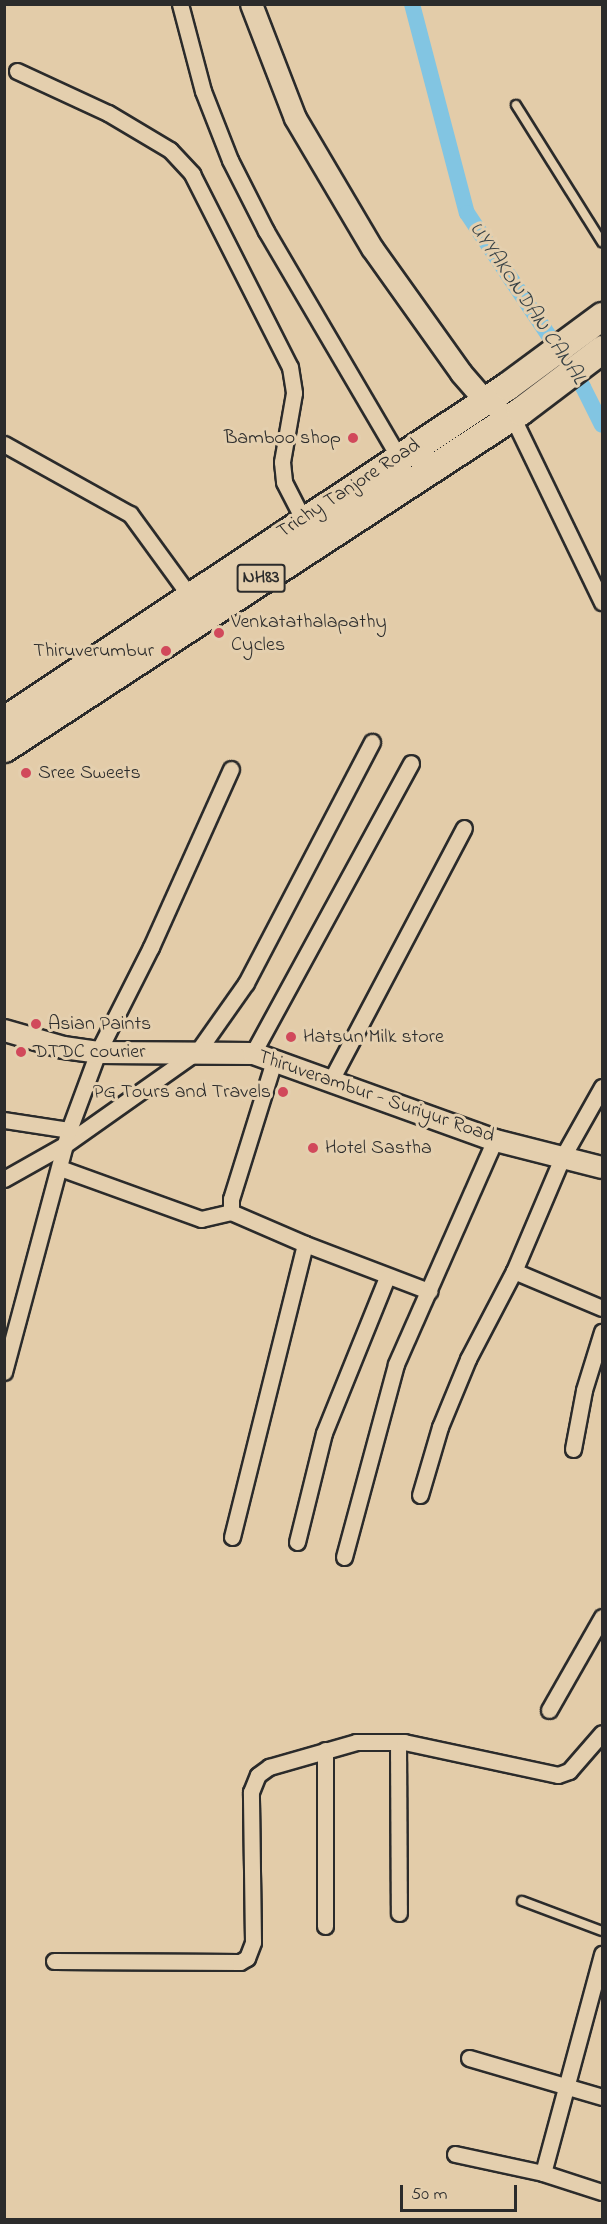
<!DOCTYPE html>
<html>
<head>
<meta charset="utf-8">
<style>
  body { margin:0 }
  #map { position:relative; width:607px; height:2224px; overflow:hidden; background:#e3cca9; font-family:"Indie Flower",sans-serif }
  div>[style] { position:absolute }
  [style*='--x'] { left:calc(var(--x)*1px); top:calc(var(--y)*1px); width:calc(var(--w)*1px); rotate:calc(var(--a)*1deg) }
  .canal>* { height:16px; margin:-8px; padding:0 8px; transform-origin:8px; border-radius:8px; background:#82c5e2 }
  .roads { filter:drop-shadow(2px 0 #2b2b2b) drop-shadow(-2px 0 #2b2b2b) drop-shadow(0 2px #2b2b2b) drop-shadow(0 -2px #2b2b2b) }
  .lane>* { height:8px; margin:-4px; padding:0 4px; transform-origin:4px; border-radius:4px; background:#e4cfae }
  .street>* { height:15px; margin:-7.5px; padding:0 7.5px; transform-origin:7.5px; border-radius:7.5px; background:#e4cfae }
  .secondary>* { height:21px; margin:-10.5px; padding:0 10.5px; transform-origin:10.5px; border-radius:10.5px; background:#e4cfae }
  .highway>* { height:27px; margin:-13.5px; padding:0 13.5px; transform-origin:13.5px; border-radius:13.5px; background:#e4cfae }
  .dots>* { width:16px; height:16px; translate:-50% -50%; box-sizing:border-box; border:3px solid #e4cfae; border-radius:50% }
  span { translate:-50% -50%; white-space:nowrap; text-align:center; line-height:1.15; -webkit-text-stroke:6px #e4cfae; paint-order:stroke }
  .shield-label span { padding:2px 4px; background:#e4cfae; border:2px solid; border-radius:4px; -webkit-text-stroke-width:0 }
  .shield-label { font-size:18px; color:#2b2b2b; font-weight:700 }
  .poi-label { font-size:20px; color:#2b2b2b }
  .right { translate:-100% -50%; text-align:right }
  .left { translate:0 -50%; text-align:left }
  .street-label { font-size:20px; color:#2b2b2b }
  .water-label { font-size:21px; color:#384246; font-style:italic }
  .frame { position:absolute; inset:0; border:6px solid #2b2b2b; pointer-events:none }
  .scale { position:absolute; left:400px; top:2185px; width:117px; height:27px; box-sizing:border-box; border:3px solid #2b2b2b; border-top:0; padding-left:8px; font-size:18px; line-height:21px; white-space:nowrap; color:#2b2b2b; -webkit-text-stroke:4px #e4cfae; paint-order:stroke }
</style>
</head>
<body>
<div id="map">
  <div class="canal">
    <div style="--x:412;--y:4;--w:216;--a:75.3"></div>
    <div style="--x:467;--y:213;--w:209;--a:56.3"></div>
    <div style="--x:583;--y:387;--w:42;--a:63.4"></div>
  </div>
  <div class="roads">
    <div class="lane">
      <div style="--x:516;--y:105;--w:162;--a:57.9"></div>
      <div style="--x:522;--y:1901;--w:85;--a:20.6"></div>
    </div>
    <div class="street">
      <div style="--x:180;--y:4;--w:90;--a:75.2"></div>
      <div style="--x:203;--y:91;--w:74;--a:68.6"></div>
      <div style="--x:230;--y:160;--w:80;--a:63.1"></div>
      <div style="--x:266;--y:231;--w:263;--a:59.6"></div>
      <div style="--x:17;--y:71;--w:100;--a:24.8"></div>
      <div style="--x:108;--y:113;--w:72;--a:30.8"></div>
      <div style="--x:170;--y:150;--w:33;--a:47"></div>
      <div style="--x:192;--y:174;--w:216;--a:63.1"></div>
      <div style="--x:290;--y:367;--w:26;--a:81"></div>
      <div style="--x:294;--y:393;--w:70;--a:99.9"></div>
      <div style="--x:282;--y:462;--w:20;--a:84"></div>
      <div style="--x:284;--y:482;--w:42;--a:62.8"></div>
      <div style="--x:512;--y:416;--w:207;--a:64.2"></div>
      <div style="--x:4;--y:444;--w:144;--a:29.1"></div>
      <div style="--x:130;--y:514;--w:100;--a:53.9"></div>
      <div style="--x:253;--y:1053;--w:330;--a:-61.4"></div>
      <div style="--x:330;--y:1082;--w:287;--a:-62.2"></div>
      <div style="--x:602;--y:1087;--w:81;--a:119.4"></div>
      <div style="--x:562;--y:1158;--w:123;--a:113"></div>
      <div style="--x:514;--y:1271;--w:95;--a:22.8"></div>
      <div style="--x:4;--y:1120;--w:66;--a:8.7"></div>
      <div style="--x:60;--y:1168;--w:150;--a:19.9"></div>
      <div style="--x:201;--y:1219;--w:31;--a:-13"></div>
      <div style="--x:4;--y:1179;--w:71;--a:-29.4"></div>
      <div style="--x:66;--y:1144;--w:161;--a:-35.2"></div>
      <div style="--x:198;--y:1051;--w:83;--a:-54.8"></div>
      <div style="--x:246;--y:983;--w:272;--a:-62.4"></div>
      <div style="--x:305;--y:1244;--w:133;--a:20.8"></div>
      <div style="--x:4;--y:1372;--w:251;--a:-75"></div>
      <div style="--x:69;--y:1130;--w:83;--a:-69.6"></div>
      <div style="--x:98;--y:1052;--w:118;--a:-63.2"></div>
      <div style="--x:151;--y:947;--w:195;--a:-65.8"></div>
      <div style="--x:573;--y:1449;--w:60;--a:-79.4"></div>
      <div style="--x:584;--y:1390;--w:61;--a:-72.8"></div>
      <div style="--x:420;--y:1495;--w:71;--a:-73.6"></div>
      <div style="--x:440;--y:1427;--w:74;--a:-67.6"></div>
      <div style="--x:468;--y:1359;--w:99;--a:-62.4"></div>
      <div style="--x:232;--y:1537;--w:302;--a:-76"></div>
      <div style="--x:305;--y:1244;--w:81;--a:-156.6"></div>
      <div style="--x:231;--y:1212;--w:13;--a:-90"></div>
      <div style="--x:231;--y:1199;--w:145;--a:-72.7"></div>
      <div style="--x:297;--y:1542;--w:112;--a:-76.1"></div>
      <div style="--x:324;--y:1433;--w:168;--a:-68"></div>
      <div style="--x:344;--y:1557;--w:200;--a:-74.9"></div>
      <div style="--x:396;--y:1364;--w:245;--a:-66.2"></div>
      <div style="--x:549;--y:1710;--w:107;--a:-60.3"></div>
      <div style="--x:398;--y:1742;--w:171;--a:89.7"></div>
      <div style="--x:325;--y:1750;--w:176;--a:90"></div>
      <div style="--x:54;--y:1961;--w:186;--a:0.3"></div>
      <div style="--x:240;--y:1962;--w:8;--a:-30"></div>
      <div style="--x:247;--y:1958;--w:17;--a:-69"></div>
      <div style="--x:253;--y:1942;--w:150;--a:-90.8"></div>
      <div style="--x:251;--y:1792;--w:18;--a:-68"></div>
      <div style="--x:258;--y:1775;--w:14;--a:-36"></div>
      <div style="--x:269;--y:1767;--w:91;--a:-16"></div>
      <div style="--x:356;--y:1742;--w:48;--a:0"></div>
      <div style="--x:404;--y:1742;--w:157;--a:12.1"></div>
      <div style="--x:558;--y:1775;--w:12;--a:-20"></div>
      <div style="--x:569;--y:1771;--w:50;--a:-49"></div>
      <div style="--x:469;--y:2058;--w:139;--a:16.3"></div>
      <div style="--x:455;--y:2154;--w:90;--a:12.2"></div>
      <div style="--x:543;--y:2173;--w:62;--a:17.9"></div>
      <div style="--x:543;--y:2173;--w:227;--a:-74.9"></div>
    </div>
    <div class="secondary">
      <div style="--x:251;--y:4;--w:122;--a:68.9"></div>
      <div style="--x:295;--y:118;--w:151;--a:59.4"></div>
      <div style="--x:372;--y:248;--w:153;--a:54.5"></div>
      <div style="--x:461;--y:373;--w:37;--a:49"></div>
      <div style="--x:485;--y:401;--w:13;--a:27"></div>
      <div style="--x:4;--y:1030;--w:61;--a:16.1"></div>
      <div style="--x:63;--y:1047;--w:35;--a:8"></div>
      <div style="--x:98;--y:1052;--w:155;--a:0.4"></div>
      <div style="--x:253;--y:1053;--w:257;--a:19.8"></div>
      <div style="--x:495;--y:1140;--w:110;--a:14.2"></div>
    </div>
    <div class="highway">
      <div style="--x:4;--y:720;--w:604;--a:-33.58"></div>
      <div style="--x:507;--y:386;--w:118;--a:-36.4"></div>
      <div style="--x:4;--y:748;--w:616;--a:-33.15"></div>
      <div style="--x:520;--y:411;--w:103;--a:-37.1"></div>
    </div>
  </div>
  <div class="dots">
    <div style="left:353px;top:438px;background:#d1495b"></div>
    <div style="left:219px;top:633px;background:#d1495b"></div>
    <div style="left:166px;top:651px;background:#d1495b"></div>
    <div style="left:26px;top:773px;background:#d1495b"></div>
    <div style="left:36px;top:1024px;background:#d1495b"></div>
    <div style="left:291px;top:1037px;background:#d1495b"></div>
    <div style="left:21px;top:1052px;background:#d1495b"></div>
    <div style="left:283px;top:1092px;background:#d1495b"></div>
    <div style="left:313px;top:1148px;background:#d1495b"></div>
  </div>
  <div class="shield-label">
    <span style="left:261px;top:578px">NH83</span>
  </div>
  <div class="poi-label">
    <span class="right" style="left:341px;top:438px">Bamboo shop</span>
    <span class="left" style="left:231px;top:634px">Venkatathalapathy<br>Cycles</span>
    <span class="right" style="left:154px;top:651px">Thiruverumbur</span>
    <span class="left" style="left:38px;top:773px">Sree Sweets</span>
    <span class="left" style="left:48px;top:1024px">Asian Paints</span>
    <span class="left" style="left:303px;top:1037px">Hatsun Milk store</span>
    <span class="left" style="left:33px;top:1052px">DTDC courier</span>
    <span class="right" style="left:271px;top:1092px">PG Tours and Travels</span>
    <span class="left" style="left:325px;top:1148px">Hotel Sastha</span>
  </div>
  <div class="street-label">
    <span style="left:349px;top:489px;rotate:-33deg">Trichy Tanjore Road</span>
    <span style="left:376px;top:1097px;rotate:19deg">Thiruverambur - Suriyur Road</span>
  </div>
  <div class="water-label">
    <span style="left:527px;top:303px;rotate:56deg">UYYAKONDAN CANAL</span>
  </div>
  <div class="frame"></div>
  <div class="scale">50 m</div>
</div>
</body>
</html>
